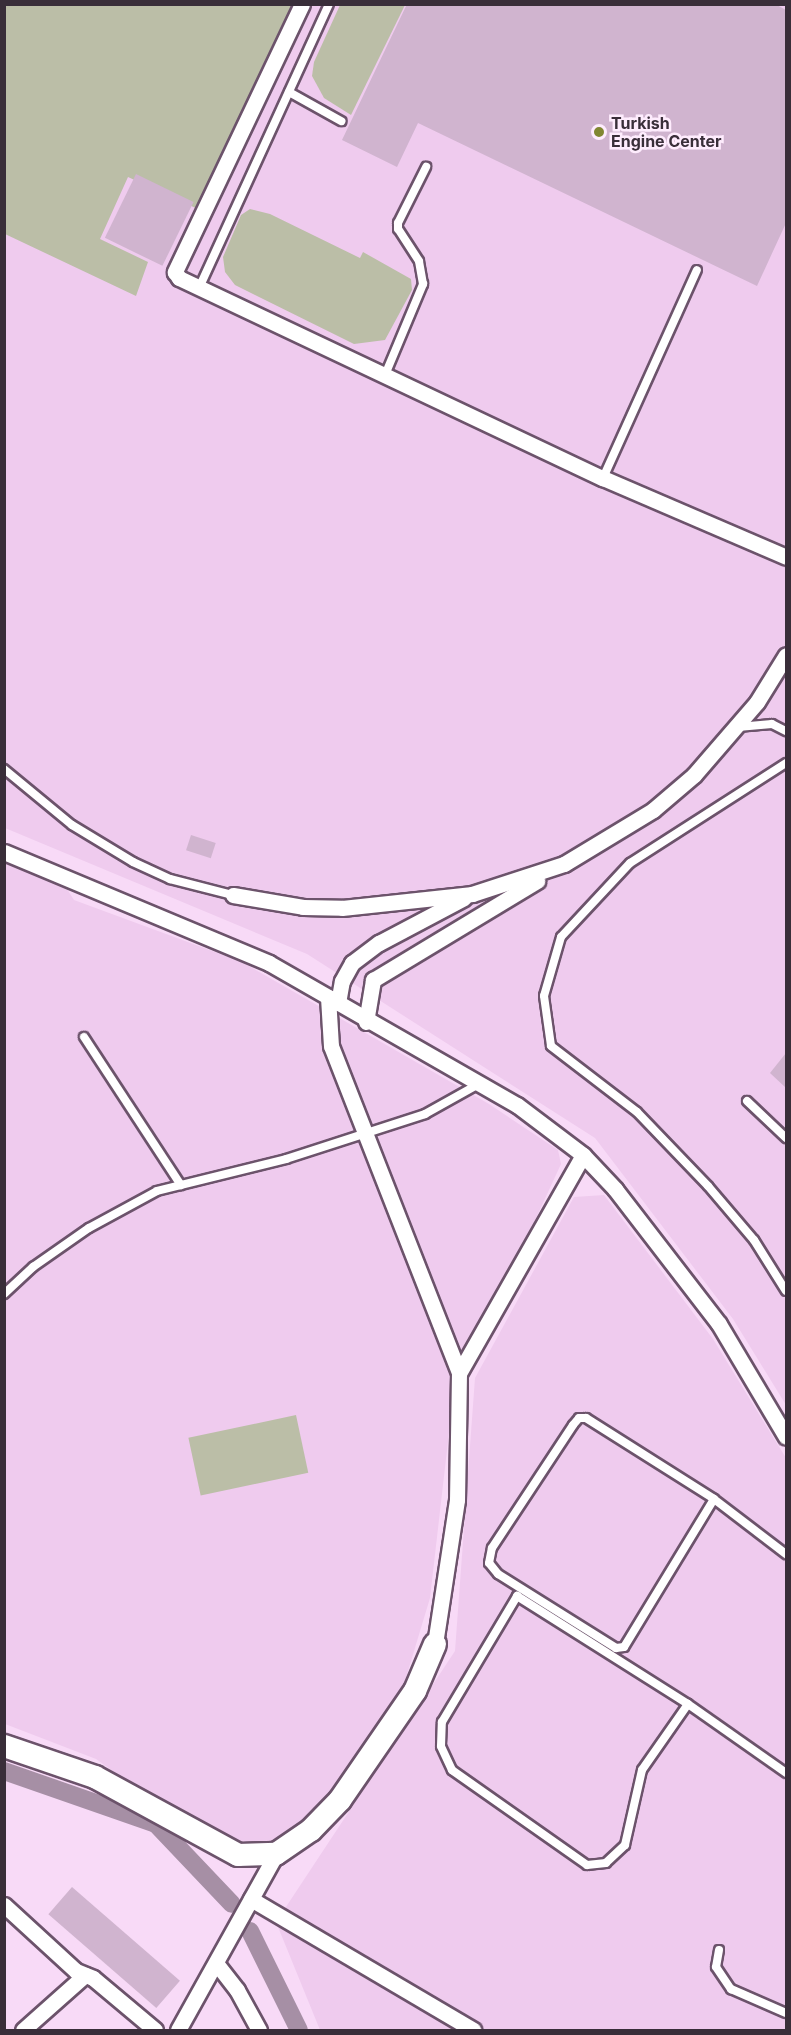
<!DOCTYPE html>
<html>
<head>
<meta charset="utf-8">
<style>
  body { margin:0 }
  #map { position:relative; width:791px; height:2035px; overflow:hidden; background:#f8daf7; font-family:Inter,sans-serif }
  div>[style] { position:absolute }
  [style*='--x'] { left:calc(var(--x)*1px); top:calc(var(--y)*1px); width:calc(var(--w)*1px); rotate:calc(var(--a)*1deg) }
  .built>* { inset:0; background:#efcbee }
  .green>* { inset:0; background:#bbbea7; transform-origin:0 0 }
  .canal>* { height:18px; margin:-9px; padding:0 9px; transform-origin:9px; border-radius:9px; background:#a68fa5 }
  .building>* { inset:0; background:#d0b4cf; transform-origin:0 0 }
  .roads { filter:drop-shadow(2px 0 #6c536b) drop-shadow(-2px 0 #6c536b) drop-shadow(0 2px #6c536b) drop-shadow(0 -2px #6c536b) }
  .lane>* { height:8px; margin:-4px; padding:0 4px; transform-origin:4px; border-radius:4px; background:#fff }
  .street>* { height:15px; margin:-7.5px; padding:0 7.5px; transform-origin:7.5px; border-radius:7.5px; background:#fff }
  .secondary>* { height:22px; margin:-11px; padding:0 11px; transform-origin:11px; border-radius:11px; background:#fff }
  .dots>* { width:16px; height:16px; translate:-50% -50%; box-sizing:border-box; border:3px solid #feecfd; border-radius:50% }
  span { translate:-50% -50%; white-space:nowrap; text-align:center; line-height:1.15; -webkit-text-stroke:5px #feecfd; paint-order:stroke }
  .poi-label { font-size:16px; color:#392e39; font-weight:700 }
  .left { translate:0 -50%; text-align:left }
  .frame { position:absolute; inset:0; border:6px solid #392e39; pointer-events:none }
</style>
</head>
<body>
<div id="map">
  <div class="built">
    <div style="clip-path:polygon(4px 5px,786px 5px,786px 1405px,733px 1319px,595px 1138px,307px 954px,5px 828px)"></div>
    <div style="clip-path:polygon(5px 848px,54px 869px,74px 900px,242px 962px,489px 1104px,558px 1150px,561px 1164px,453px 1398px,430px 1598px,402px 1691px,377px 1732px,320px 1808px,274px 1844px,228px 1844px,159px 1804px,96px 1759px,5px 1724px)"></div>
    <div style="clip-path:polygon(604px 1195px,713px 1339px,786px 1458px,786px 2030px,320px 2030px,276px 1922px,455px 1651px,475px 1378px,574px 1197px)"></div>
  </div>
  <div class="green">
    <div style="clip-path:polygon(5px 5px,294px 5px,200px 210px,128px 177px,100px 239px,148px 262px,136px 296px,5px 234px)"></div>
    <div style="clip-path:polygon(340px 5px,405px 5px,351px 115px,324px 98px,312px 76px,314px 62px)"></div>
    <div style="clip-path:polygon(250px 209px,270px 214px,360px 258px,363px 252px,411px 279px,412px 290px,385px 340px,354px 344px,235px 285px,225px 272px,223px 257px,241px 215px)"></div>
    <div style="left:296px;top:1415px;width:59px;height:110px;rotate:78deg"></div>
  </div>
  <div class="canal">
    <div style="--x:4;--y:1771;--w:161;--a:19.2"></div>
    <div style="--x:156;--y:1824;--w:110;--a:46.5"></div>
    <div style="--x:250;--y:1931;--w:110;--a:63.7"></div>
  </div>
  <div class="building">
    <div style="clip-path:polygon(407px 4px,775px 4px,786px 10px,786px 223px,757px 286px,418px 123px,397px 167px,342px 140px)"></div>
    <div style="left:136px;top:174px;width:64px;height:71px;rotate:26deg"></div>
    <div style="left:191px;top:835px;width:26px;height:16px;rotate:18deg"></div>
    <div style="clip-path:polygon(786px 1053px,786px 1088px,770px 1073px)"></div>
    <div style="left:72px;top:1887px;width:143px;height:36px;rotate:41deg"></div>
  </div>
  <div class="roads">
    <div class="lane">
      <div style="--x:289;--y:92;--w:60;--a:29.1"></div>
      <div style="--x:199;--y:288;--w:312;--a:-65.4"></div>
      <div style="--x:385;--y:375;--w:99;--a:-67.3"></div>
      <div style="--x:423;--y:284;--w:23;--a:-100"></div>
      <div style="--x:419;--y:261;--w:38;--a:-123"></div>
      <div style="--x:398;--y:229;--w:6;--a:-90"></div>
      <div style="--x:398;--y:223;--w:63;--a:-63.4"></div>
      <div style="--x:603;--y:478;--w:228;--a:-65.7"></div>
      <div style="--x:738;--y:727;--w:34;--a:-5"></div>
      <div style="--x:772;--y:724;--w:16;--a:27"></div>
      <div style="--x:786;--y:763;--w:185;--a:147.3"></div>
      <div style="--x:630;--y:863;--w:101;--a:133"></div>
      <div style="--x:561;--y:937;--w:61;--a:106.1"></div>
      <div style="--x:544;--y:996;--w:50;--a:82"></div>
      <div style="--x:551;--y:1046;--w:108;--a:37.5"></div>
      <div style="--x:637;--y:1112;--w:103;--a:46.2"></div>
      <div style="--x:708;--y:1186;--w:71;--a:49.6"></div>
      <div style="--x:754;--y:1240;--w:60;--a:57.9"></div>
      <div style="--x:4;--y:769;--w:88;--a:39.5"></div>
      <div style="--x:72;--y:825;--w:71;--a:31.2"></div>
      <div style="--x:133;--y:862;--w:41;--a:24.7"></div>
      <div style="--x:170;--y:879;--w:65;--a:14.3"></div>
      <div style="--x:84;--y:1037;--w:177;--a:56.8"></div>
      <div style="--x:747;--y:1101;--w:54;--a:43.5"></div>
      <div style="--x:4;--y:1294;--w:40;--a:-43"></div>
      <div style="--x:33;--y:1267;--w:68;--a:-34.9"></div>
      <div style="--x:89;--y:1228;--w:77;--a:-28.6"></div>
      <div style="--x:157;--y:1191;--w:133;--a:-13.9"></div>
      <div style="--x:286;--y:1159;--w:146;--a:-17.9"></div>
      <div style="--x:425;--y:1114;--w:62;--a:-29.1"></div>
      <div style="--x:714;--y:1499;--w:173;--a:121.3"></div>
      <div style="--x:624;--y:1647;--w:8;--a:173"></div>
      <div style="--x:616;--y:1648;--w:139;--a:-147.9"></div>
      <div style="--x:498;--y:1574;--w:14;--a:-129"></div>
      <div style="--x:489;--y:1563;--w:15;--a:-79"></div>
      <div style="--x:492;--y:1548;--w:147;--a:-56.6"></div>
      <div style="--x:573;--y:1425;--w:9;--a:-49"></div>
      <div style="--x:579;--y:1418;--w:7;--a:0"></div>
      <div style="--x:586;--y:1418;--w:151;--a:32.3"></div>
      <div style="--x:714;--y:1499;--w:91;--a:37.4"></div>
      <div style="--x:688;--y:1704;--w:80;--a:124.9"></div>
      <div style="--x:642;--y:1770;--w:77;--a:102.8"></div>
      <div style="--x:625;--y:1845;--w:26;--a:137"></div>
      <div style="--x:606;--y:1863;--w:19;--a:174"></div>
      <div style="--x:587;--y:1865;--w:165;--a:-144.9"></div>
      <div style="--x:452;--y:1770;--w:26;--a:-115"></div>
      <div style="--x:441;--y:1746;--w:24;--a:-88"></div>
      <div style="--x:442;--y:1722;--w:147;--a:-59.2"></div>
      <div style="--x:517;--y:1596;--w:202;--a:32.3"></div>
      <div style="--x:688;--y:1704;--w:120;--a:35.1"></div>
      <div style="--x:719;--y:1950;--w:17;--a:100"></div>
      <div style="--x:716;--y:1967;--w:27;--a:56"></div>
      <div style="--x:731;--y:1989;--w:60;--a:23.6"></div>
    </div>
    <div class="street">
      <div style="--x:302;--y:4;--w:297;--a:115.4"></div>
      <div style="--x:175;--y:272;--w:7;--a:56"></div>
      <div style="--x:179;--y:278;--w:469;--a:25.3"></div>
      <div style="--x:603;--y:478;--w:199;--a:23.3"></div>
      <div style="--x:4;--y:852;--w:287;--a:22.7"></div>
      <div style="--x:269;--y:963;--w:286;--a:29.8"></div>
      <div style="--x:517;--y:1105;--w:83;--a:37.1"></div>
      <div style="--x:583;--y:1155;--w:251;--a:119.6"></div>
      <div style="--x:459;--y:1373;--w:127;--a:90.9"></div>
      <div style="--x:457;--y:1500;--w:146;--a:98.7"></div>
      <div style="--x:233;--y:895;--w:71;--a:9.7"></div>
      <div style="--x:303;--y:907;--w:39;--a:1"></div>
      <div style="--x:342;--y:908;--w:131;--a:-6.1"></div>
      <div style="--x:472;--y:894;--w:97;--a:-18.1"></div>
      <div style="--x:564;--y:864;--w:104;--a:-31.2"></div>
      <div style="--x:653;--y:810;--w:54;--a:-40.5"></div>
      <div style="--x:694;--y:775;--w:96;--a:-49.2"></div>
      <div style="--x:757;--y:702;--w:55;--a:-58.3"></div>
      <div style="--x:328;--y:997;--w:49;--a:86.5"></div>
      <div style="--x:331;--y:1046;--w:351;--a:68.6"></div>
      <div style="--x:338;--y:1003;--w:22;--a:-80"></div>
      <div style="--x:342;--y:981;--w:21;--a:-61"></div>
      <div style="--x:352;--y:963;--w:34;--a:-37"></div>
      <div style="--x:379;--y:943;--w:96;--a:-27.9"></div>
      <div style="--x:366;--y:1022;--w:43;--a:-80.5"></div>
      <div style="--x:373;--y:980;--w:192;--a:-31.1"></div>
      <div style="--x:583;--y:1155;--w:47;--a:46.7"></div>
      <div style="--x:615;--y:1189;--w:170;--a:52.4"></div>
      <div style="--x:719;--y:1324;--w:131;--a:59.3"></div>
      <div style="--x:251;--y:1899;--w:258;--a:30.5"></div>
      <div style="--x:4;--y:1905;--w:98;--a:42.5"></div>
      <div style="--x:76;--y:1971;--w:18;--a:22"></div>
      <div style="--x:93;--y:1978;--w:81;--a:40"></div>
      <div style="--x:216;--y:1963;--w:34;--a:52"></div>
      <div style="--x:237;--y:1990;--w:46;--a:61.2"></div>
      <div style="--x:23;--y:2030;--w:83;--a:-41.6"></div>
      <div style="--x:178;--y:2030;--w:201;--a:-60.9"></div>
    </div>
    <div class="secondary">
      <div style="--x:4;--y:1746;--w:96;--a:18.8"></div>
      <div style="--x:95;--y:1777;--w:163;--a:28.6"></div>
      <div style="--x:238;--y:1855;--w:38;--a:-2"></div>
      <div style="--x:276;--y:1854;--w:42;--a:-34.4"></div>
      <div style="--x:311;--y:1830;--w:42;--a:-46"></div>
      <div style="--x:340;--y:1800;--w:132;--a:-55.5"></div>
      <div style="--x:415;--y:1691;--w:51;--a:-66.9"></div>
    </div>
  </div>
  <div class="dots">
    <div style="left:599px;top:132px;background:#818732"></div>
  </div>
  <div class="poi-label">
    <span class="left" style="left:611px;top:132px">Turkish<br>Engine Center</span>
  </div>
  <div class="frame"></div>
</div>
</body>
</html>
